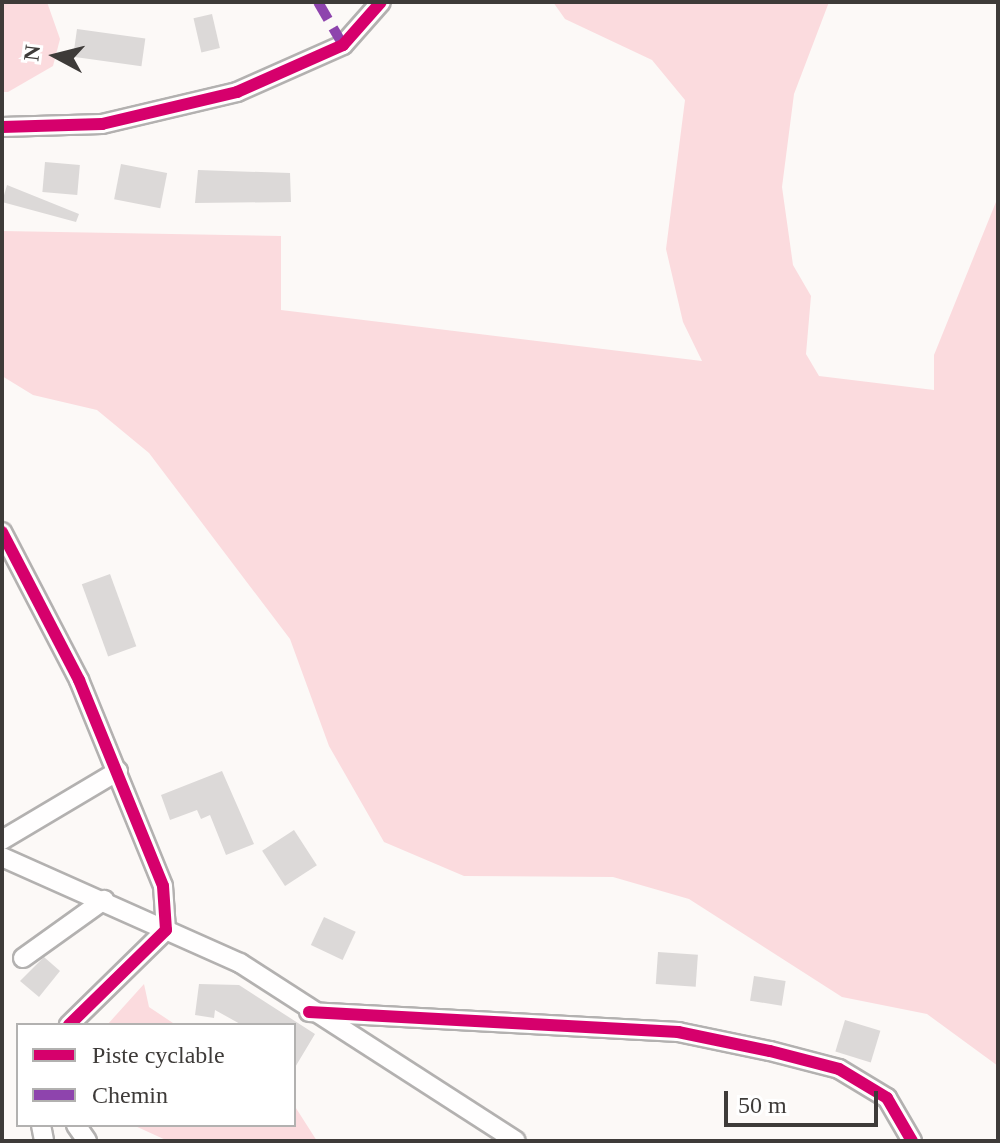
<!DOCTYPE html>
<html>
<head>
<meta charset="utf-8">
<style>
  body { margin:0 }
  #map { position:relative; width:1000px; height:1143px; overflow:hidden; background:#fcf9f7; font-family:Georgia,serif }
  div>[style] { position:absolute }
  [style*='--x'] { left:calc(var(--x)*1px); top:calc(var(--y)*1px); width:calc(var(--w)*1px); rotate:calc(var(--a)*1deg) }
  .green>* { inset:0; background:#fbdbde }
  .building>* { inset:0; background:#dcd9d8; transform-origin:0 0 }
  .roads { filter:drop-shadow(2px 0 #b3b1b0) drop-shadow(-2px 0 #b3b1b0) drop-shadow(0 2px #b3b1b0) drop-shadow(0 -2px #b3b1b0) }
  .minor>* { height:18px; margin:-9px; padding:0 9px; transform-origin:9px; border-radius:9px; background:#fffefe }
  .quiet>* { height:10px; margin-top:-5px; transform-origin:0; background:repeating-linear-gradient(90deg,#8e44ad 0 20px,transparent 0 30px) }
  .cycleway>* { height:12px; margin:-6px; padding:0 6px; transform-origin:6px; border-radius:6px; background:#d6006c }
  span { translate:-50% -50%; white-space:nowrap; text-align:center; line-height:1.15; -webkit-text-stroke:6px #fff; paint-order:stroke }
  .frame { position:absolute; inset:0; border:4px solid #3e3b39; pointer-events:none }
  .legend { position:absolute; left:16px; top:1023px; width:280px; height:104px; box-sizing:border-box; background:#fff; border:2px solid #b2b1b0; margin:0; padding:10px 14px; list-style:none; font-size:24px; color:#3e3b39 }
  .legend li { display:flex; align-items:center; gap:16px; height:40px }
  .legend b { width:40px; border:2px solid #b2b1b0 }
  .north { position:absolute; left:16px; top:16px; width:80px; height:80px; -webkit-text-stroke:6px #fff; paint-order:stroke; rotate:277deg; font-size:22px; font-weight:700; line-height:32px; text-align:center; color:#3e3b39 }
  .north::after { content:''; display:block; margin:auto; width:28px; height:36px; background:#3e3b39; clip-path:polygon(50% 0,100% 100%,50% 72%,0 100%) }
  .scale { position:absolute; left:724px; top:1091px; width:154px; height:36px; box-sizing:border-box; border:4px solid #3e3b39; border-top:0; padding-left:10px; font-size:24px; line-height:28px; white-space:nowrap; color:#3e3b39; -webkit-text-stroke:6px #fff; paint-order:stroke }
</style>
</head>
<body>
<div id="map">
  <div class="green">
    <div style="clip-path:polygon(2px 2px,47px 2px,60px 39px,53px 66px,8px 92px,2px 92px)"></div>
    <div style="clip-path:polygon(553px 2px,829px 2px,794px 94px,782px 187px,793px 265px,811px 296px,806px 354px,819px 376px,934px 390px,934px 355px,998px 197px,998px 1066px,927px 1014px,842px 997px,689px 899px,613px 877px,464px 876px,384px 842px,329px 746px,290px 639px,149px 453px,97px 410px,33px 395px,2px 376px,2px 231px,281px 236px,281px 310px,702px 361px,683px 322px,666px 249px,685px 100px,652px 60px,565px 19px)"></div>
    <div style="clip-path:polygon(144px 984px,149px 1007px,176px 1025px,107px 1025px)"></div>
    <div style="clip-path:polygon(294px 1105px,317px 1141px,168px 1141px,133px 1125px,294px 1125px)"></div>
  </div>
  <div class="building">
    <div style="left:212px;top:14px;width:35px;height:19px;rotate:77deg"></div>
    <div style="left:77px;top:29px;width:69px;height:28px;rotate:8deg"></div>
    <div style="left:45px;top:162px;width:35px;height:30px;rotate:5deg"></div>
    <div style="left:121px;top:164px;width:47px;height:36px;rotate:11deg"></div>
    <div style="clip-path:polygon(198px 170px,290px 173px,291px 202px,195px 203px)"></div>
    <div style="clip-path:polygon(7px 185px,79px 214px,76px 222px,2px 202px)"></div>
    <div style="left:110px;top:574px;width:77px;height:30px;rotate:70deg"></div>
    <div style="clip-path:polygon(222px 771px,254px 844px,226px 855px,210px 815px,201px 819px,197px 810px,170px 820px,161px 795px)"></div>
    <div style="left:294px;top:830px;width:42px;height:38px;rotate:57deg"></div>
    <div style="left:324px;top:917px;width:35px;height:31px;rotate:25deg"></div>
    <div style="left:658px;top:952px;width:40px;height:32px;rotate:4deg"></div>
    <div style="clip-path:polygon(44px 957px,60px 971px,39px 997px,20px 981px)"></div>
    <div style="left:754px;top:976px;width:32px;height:25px;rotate:9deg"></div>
    <div style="clip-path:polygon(199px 984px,239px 985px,315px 1034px,294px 1069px,294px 1025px,242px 1025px,215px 1010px,214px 1018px,195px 1015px)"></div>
    <div style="left:845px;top:1020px;width:37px;height:33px;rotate:17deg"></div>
  </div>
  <div class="roads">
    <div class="minor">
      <div style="--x:2;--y:127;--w:100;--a:-1.7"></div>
      <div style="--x:102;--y:124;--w:139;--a:-13.3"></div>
      <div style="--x:237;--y:92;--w:116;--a:-23.9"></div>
      <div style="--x:343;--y:45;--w:57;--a:-48.5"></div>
      <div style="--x:2;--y:532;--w:167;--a:62.5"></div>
      <div style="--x:79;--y:680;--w:222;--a:67.8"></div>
      <div style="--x:163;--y:886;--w:44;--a:86.1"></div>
      <div style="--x:166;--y:930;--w:136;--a:135.6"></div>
      <div style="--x:2;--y:840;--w:135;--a:-30.7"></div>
      <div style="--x:2;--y:857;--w:261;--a:24"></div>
      <div style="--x:240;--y:963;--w:328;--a:32.8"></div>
      <div style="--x:23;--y:958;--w:100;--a:-35.6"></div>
      <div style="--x:309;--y:1012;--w:370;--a:3.1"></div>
      <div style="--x:678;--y:1032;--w:94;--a:11.7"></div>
      <div style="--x:770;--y:1051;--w:71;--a:14.6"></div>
      <div style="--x:839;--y:1069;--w:56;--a:31.1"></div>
      <div style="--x:887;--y:1098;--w:50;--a:59.8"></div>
      <div style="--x:41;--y:1125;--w:16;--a:79"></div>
      <div style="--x:76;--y:1125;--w:19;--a:55"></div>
    </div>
  </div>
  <div class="quiet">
    <div style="--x:318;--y:2;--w:50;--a:59.8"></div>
  </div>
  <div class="cycleway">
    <div style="--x:2;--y:127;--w:100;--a:-1.7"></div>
    <div style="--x:102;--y:124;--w:139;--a:-13.3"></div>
    <div style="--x:237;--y:92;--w:116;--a:-23.9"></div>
    <div style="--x:343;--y:45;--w:57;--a:-48.5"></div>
    <div style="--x:2;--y:532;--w:167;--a:62.5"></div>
    <div style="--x:79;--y:680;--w:222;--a:67.8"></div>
    <div style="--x:163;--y:886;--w:44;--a:86.1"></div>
    <div style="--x:166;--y:930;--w:136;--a:135.6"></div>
    <div style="--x:309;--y:1012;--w:370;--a:3.1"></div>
    <div style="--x:678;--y:1032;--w:94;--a:11.7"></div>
    <div style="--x:770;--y:1051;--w:71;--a:14.6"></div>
    <div style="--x:839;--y:1069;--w:56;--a:31.1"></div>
    <div style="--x:887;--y:1098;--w:50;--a:59.8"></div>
  </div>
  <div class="frame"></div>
  <ul class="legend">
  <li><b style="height:10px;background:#d6006c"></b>Piste cyclable</li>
  <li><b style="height:10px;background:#8e44ad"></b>Chemin</li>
  </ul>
  <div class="north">N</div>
  <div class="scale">50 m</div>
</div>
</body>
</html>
